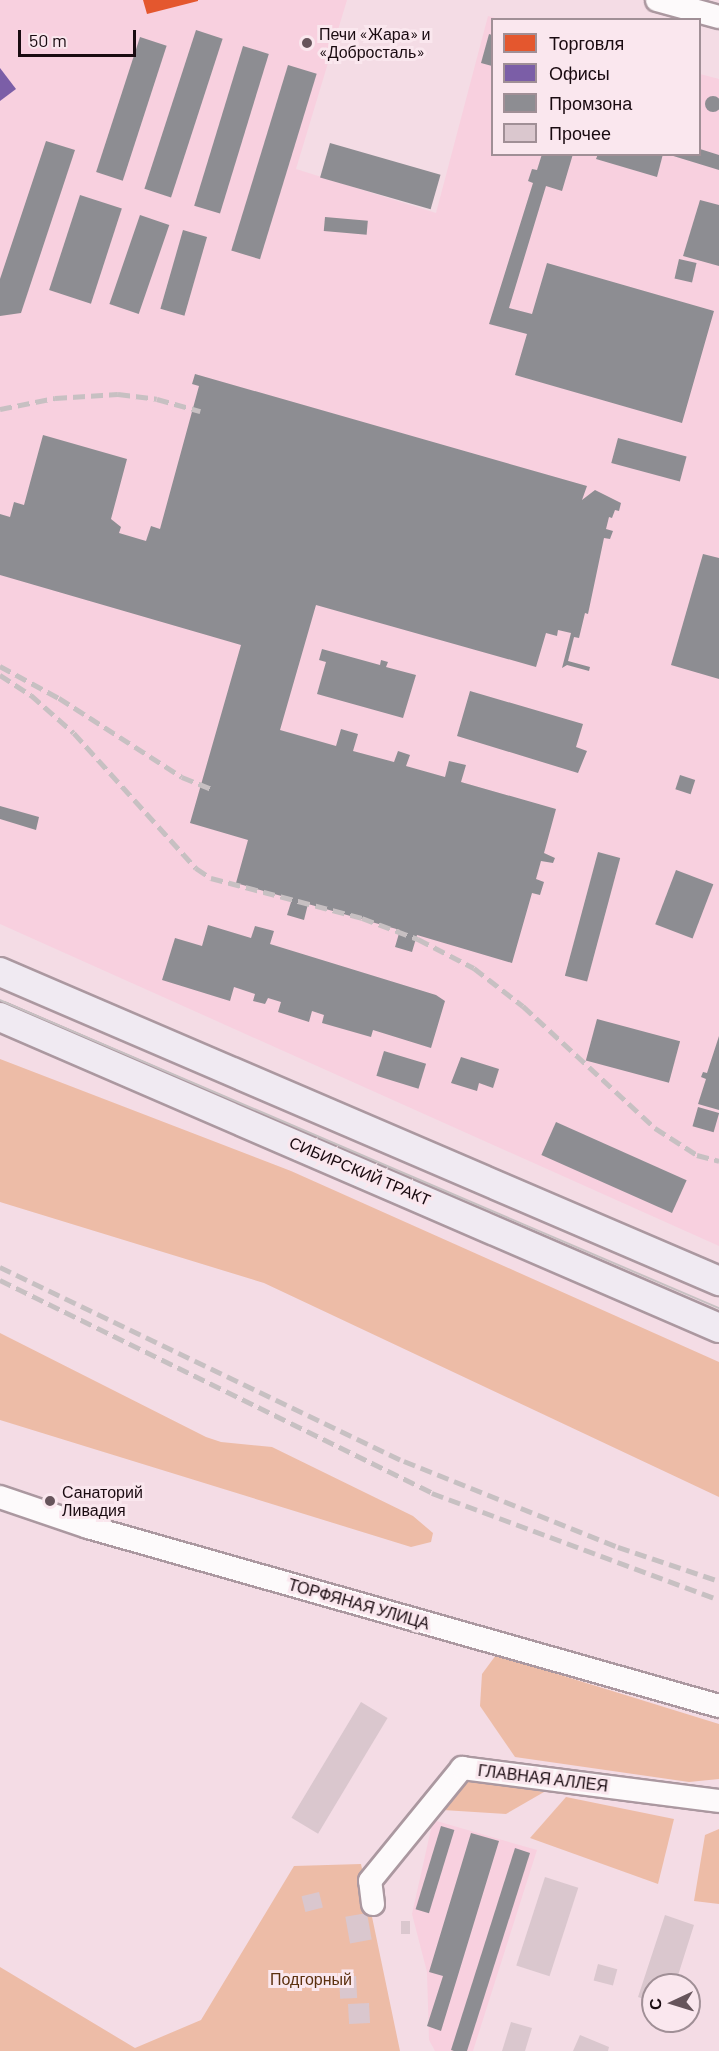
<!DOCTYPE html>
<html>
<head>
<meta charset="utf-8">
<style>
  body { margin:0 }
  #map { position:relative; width:719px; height:2051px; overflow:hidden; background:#f4dce5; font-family:Barlow,sans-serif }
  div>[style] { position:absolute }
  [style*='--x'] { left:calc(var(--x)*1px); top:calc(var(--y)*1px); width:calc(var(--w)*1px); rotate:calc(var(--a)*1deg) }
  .built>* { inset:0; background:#f8d0df }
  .green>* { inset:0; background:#edbca7 }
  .shops>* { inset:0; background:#e4572e }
  .offices>* { inset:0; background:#7b5ea7 }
  .industry>* { inset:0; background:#8d8d92; transform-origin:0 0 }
  .round { border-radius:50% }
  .building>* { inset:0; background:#dac7ce; transform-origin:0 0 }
  .roads { filter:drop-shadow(2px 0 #ab98a0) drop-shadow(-2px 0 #ab98a0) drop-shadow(0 2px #ab98a0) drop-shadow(0 -2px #ab98a0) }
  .minor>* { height:22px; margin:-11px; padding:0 11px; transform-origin:11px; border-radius:11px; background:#fdfafb }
  .major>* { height:28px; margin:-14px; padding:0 14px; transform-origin:14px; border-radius:14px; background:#f0eaf2 }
  .tram>* { height:1.5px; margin:-0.75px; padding:0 0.75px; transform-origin:0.75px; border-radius:0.75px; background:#c7c0c2 }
  .rail>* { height:4.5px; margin-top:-2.25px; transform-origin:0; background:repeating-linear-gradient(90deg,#c7c0c2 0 12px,transparent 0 18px) }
  .dots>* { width:16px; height:16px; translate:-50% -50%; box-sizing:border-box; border:3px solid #fae7ee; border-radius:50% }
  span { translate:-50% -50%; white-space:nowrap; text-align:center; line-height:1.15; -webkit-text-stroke:6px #fae7ee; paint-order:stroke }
  .poi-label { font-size:16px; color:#1a0b11 }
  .left { translate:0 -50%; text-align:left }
  .street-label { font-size:16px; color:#1a0b11 }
  .park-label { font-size:16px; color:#5b300f }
  .legend { position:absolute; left:491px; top:18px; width:210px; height:138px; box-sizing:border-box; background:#fae7ee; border:2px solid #a08f96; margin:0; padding:8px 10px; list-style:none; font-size:18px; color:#1a0b11 }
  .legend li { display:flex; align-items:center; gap:12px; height:30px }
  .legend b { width:30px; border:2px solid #a08f96 }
  .north { position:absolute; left:641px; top:1973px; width:60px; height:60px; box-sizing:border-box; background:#fae7ee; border:2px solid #a08f96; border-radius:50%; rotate:266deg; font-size:16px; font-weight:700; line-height:24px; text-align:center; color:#1a0b11 }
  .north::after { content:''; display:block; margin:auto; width:21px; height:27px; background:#66545b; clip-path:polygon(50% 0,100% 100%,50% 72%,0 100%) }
  .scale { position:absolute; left:18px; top:30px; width:118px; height:27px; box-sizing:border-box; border:3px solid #1a0b11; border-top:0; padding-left:8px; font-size:18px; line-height:21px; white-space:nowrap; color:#1a0b11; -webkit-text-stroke:4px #fae7ee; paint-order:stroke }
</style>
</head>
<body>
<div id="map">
  <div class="built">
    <div style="clip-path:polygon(0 0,347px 0,296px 169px,436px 213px,488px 16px,499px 19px,492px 20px,492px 154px,700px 154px,700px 74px,719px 79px,719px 1246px,0 924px)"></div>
    <div style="clip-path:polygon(433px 1820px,537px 1850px,473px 2051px,435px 2051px,429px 2040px,427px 1972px,412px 1914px)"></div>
  </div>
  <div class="green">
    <div style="clip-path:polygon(0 1059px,291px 1171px,719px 1362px,719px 1497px,264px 1283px,0 1202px)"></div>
    <div style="clip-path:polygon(0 1333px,206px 1437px,221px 1442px,272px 1447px,413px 1516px,433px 1533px,431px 1542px,411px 1547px,0 1420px)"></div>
    <div style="clip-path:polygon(496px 1655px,719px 1724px,719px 1779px,689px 1782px,515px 1757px,480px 1706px,482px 1674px)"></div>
    <div style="clip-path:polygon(466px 1779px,544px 1792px,506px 1814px,443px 1810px)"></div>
    <div style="clip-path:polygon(566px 1797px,674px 1819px,658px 1884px,530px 1838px)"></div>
    <div style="clip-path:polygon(719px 1829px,719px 1904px,694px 1901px,705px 1835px)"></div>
    <div style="clip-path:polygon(361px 1864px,400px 2051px,0 2051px,0 1967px,135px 2048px,201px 2020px,294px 1866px)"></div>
  </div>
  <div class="shops">
    <div style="clip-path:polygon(143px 0,198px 0,198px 1px,147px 14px)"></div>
  </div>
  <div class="offices">
    <div style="clip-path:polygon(0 68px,16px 89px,0 101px)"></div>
  </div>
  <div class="industry">
    <div style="left:196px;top:30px;width:28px;height:167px;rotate:18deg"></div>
    <div style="clip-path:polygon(489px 34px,492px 35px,492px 66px,481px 63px)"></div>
    <div style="left:140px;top:37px;width:28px;height:142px;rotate:18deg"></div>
    <div style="left:243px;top:46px;width:27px;height:167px;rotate:17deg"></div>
    <div style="left:288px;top:65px;width:30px;height:194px;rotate:17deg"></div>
    <div class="round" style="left:705px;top:96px;width:16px;height:16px"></div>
    <div style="clip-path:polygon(46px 141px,75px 150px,21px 313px,0 316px,0 279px)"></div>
    <div style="left:330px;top:143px;width:115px;height:36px;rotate:16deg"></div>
    <div style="clip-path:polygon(700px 149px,719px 155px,719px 170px,670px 155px,700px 154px)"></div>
    <div style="clip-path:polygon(542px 154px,573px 154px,562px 191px,546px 186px,509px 308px,532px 314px,547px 263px,714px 311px,682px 423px,515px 375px,527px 334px,489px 324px,533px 183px,528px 181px,532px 169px,537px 170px)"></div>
    <div style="clip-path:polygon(598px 154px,663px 154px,657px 177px,596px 159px)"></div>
    <div style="left:80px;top:195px;width:44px;height:100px;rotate:18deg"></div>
    <div style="clip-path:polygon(700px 200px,719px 205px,719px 266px,683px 256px)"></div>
    <div style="left:140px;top:215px;width:31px;height:94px;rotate:19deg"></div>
    <div style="left:325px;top:217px;width:43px;height:14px;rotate:5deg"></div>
    <div style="left:183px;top:230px;width:25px;height:82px;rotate:16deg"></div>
    <div style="left:679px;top:259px;width:18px;height:20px;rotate:13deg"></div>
    <div style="clip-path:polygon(195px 374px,587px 486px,582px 500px,595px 490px,621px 503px,619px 511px,615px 510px,612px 518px,609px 517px,606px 529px,613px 531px,610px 539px,604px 538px,588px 614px,585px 613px,579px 638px,574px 637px,568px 661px,590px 667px,589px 671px,567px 665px,562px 668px,571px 633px,558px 630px,557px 636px,546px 633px,536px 667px,316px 605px,280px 730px,336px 746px,341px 729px,358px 734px,353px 751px,394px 762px,398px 751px,410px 755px,406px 766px,445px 777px,449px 761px,466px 765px,461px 782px,556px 809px,544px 853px,555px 858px,553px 863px,541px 861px,536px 879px,544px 882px,540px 895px,532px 893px,512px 963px,417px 935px,412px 952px,395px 947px,400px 930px,308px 904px,304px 920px,287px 915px,292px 899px,236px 883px,248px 840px,190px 823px,241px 645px,0 575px,0 514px,10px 517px,14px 502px,24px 505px,43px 435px,127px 459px,111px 519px,121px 527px,119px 533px,146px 541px,151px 526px,160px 529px,199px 386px,192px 384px)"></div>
    <div style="left:618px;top:438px;width:71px;height:26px;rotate:15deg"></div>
    <div style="clip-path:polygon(703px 554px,719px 558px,719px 679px,671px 665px)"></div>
    <div style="clip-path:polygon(322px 649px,380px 665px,381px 660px,388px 662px,386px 667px,416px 675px,403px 718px,317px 694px,326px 662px,319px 660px)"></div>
    <div style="clip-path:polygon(470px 691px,583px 724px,576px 747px,587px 751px,578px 773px,457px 736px)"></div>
    <div style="left:680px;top:775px;width:16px;height:15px;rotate:18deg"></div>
    <div style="clip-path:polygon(0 806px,39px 817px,36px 830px,0 819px)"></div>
    <div style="left:598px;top:852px;width:23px;height:128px;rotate:15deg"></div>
    <div style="left:676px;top:870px;width:40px;height:58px;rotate:21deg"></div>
    <div style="clip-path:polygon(208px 925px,251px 938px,255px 926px,274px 931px,270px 944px,436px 995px,445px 1001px,431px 1048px,373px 1030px,371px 1037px,322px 1023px,324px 1015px,312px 1011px,309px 1022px,278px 1012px,281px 1002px,268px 998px,265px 1004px,253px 1001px,255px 994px,234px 987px,230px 1001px,162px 980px,175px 938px,202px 946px)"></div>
    <div style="left:597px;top:1019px;width:86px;height:43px;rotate:15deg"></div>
    <div style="clip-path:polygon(719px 1036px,719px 1110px,698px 1104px,706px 1079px,701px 1077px,703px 1072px,707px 1073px)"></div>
    <div style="left:384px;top:1051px;width:44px;height:26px;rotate:17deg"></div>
    <div style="clip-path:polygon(461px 1057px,499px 1069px,493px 1088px,479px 1083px,477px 1091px,451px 1083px)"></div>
    <div style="left:698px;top:1107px;width:22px;height:20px;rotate:16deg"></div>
    <div style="left:556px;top:1122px;width:143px;height:36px;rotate:24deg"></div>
    <div style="left:441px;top:1826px;width:14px;height:87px;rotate:17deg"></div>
    <div style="clip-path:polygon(471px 1833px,499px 1841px,441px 2031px,427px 2026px,443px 1976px,429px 1972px)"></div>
    <div style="clip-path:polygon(515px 1848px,530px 1853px,467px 2051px,454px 2051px,451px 2050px)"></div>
  </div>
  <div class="building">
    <div style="left:361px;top:1702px;width:31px;height:135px;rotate:31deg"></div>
    <div style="left:545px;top:1877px;width:35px;height:93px;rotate:18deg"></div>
    <div style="left:319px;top:1892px;width:16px;height:18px;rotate:76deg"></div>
    <div style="left:367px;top:1913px;width:27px;height:22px;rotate:80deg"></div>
    <div style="clip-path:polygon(665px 1915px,694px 1925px,675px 1985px,653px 1985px,653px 2002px,638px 1997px)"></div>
    <div style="left:401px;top:1921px;width:9px;height:13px"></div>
    <div style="left:598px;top:1964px;width:20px;height:17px;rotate:15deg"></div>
    <div style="left:356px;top:1976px;width:22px;height:17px;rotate:87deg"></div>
    <div style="left:369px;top:2003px;width:20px;height:21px;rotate:87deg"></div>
    <div style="clip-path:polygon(511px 2022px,532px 2028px,525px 2051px,502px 2051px)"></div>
    <div style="clip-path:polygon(580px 2035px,609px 2047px,608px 2051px,573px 2051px)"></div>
  </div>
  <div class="roads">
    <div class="minor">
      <div style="--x:657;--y:0;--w:64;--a:15.3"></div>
      <div style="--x:0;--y:1497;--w:93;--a:18.8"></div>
      <div style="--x:88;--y:1527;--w:656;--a:15.84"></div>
      <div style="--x:373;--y:1904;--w:23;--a:-97"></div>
      <div style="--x:370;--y:1881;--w:146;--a:-50.8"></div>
      <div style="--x:462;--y:1768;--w:259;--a:7.3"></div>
    </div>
    <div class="major">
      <div style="--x:0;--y:972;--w:783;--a:23.26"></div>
      <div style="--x:0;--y:1017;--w:783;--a:23.39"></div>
    </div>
  </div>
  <div class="tram">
    <div style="--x:0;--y:1000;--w:782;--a:23.19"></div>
  </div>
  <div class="rail">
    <div style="--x:0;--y:409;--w:56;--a:-11.3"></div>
    <div style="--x:55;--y:398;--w:63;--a:-3.6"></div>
    <div style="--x:118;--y:394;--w:39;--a:7"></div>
    <div style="--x:157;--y:399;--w:45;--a:15.6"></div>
    <div style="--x:0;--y:666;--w:67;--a:28.5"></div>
    <div style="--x:59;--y:698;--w:146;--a:32.7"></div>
    <div style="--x:182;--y:777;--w:31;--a:22"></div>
    <div style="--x:0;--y:675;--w:37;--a:33"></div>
    <div style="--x:31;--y:695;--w:57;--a:41.5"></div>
    <div style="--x:74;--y:733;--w:182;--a:47.9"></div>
    <div style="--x:196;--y:868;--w:18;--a:34"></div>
    <div style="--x:211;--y:878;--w:156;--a:14.8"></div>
    <div style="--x:362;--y:918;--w:60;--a:20.6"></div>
    <div style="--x:418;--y:939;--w:63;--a:27.4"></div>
    <div style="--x:474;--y:968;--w:62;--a:37.8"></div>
    <div style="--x:523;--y:1006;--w:180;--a:42.7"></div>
    <div style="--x:655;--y:1128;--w:50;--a:32.7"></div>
    <div style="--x:697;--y:1155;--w:23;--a:15"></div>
    <div style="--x:0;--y:1267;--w:448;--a:25.7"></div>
    <div style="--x:404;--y:1461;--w:231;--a:21.9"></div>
    <div style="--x:618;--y:1547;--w:107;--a:18.6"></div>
    <div style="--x:0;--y:1280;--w:482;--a:26.2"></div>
    <div style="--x:432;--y:1493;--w:306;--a:20.4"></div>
  </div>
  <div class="dots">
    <div style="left:307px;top:43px;background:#66545b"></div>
    <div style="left:50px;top:1501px;background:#66545b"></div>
  </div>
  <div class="poi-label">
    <span class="left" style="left:319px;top:43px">Печи «Жара» и<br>«Добросталь»</span>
    <span class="left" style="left:62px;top:1501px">Санаторий<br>Ливадия</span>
  </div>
  <div class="street-label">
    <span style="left:360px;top:1171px;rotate:23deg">СИБИРСКИЙ ТРАКТ</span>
    <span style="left:359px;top:1604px;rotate:16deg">ТОРФЯНАЯ УЛИЦА</span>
    <span style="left:543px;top:1778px;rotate:7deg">ГЛАВНАЯ АЛЛЕЯ</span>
  </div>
  <div class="park-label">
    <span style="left:311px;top:1979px">Подгорный</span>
  </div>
  <ul class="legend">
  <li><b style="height:16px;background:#e4572e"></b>Торговля</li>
  <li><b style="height:16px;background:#7b5ea7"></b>Офисы</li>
  <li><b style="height:16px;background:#8d8d92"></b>Промзона</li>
  <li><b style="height:16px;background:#dac7ce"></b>Прочее</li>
  </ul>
  <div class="north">С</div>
  <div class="scale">50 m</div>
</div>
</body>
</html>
